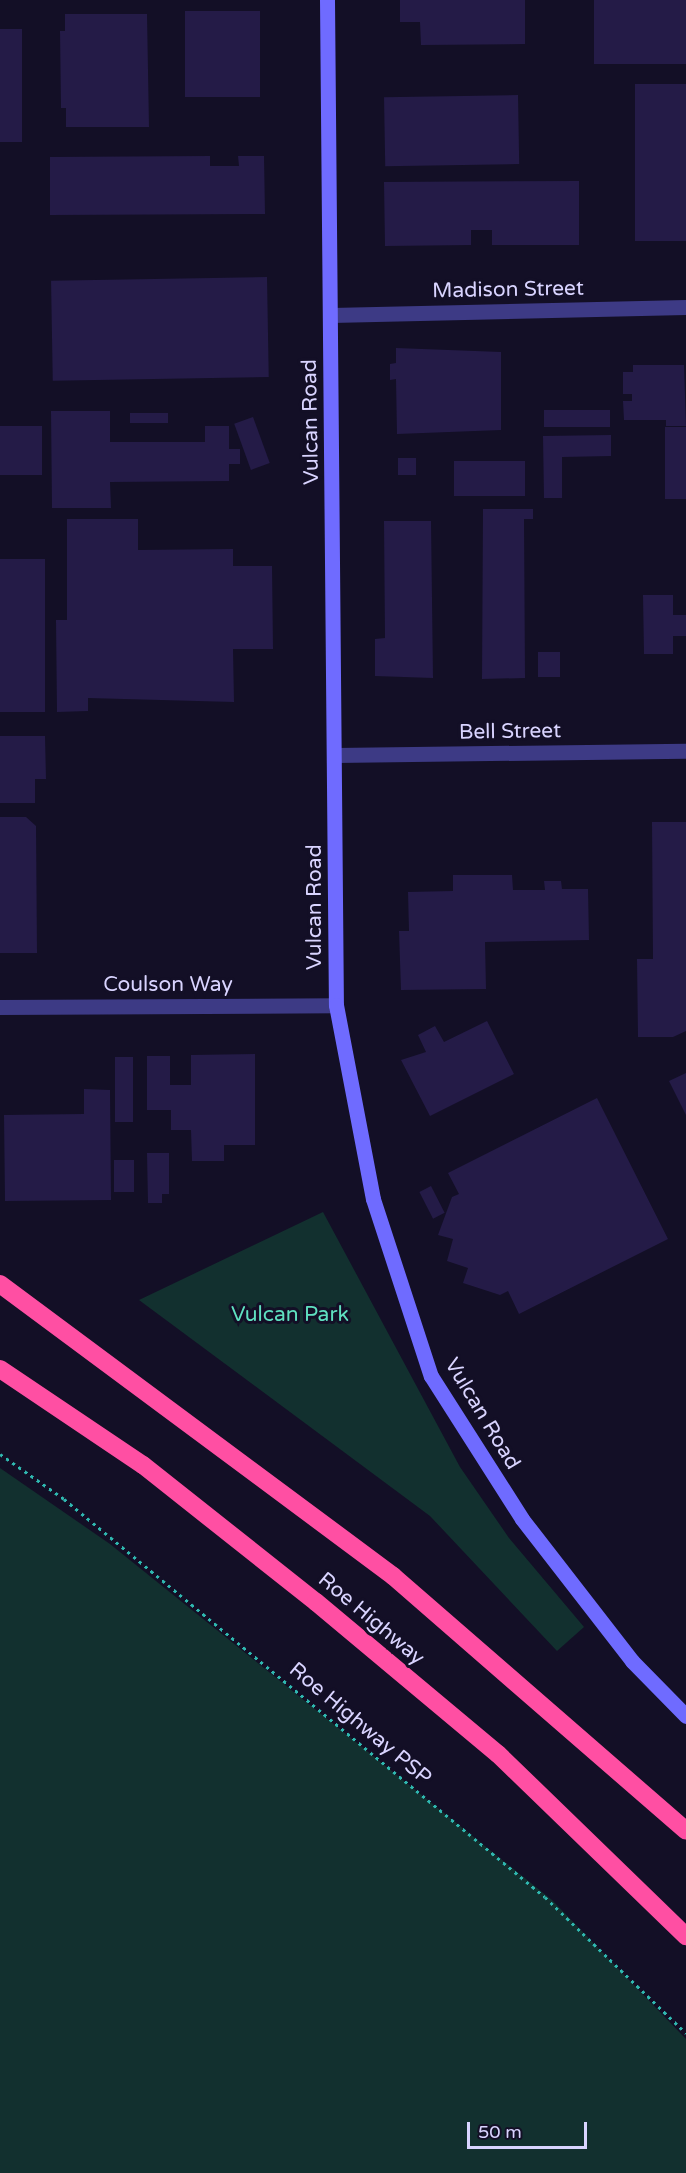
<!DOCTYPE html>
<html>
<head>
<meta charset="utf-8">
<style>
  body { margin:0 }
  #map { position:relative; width:686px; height:2173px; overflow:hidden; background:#130f26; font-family:"Varela Round",sans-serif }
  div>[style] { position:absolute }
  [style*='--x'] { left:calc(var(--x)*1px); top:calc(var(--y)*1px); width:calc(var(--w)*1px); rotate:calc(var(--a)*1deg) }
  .green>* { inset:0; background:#12302f }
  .building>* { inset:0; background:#241b47; transform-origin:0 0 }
  .path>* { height:3px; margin-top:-1.5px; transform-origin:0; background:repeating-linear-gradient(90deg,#2fb8b0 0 3px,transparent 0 7.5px) }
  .street>* { height:15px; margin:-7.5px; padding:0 7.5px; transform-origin:7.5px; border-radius:7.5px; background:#3d3a85 }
  .secondary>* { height:15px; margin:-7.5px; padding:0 7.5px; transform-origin:7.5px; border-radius:7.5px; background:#6f6bff }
  .highway>* { height:18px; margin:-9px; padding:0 9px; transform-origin:9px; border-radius:9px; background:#ff4fa3 }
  span { translate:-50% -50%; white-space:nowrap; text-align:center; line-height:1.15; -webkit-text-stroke:6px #130f26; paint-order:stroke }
  .street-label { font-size:21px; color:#d9d4ff }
  .park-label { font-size:21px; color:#5fe0c0 }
  .scale { position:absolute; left:467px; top:2122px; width:120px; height:27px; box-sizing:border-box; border:3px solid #d9d4ff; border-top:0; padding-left:8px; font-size:18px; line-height:21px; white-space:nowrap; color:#d9d4ff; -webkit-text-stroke:4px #130f26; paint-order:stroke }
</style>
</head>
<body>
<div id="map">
  <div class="green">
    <div style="clip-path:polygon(323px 1212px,460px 1467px,509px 1538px,584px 1627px,557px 1651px,430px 1516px,139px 1300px)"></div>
    <div style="clip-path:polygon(0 1468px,110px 1544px,552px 1900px,686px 2039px,686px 2173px,0 2173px)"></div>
  </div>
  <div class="building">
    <div style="clip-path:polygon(400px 0,525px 0,525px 44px,421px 45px,420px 22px,400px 22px)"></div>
    <div style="left:594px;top:0;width:92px;height:64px"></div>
    <div style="left:185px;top:11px;width:75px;height:86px"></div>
    <div style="clip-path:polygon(65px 14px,147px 14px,149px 127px,66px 127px,66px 108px,61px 108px,60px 31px,65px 31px)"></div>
    <div style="left:0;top:29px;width:22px;height:113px"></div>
    <div style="left:635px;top:84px;width:51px;height:157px"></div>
    <div style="left:518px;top:95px;width:69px;height:134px;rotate:89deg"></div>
    <div style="clip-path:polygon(210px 156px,210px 166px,239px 166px,238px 156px,264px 156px,265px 214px,50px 215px,50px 157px)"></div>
    <div style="clip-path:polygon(579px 181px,579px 245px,492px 245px,492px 230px,471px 230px,471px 245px,385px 246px,384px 182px)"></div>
    <div style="left:267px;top:277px;width:100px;height:216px;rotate:89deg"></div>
    <div style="clip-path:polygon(396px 348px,501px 352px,501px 430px,397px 434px,396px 379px,390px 380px,390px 364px,396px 363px)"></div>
    <div style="clip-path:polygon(633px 365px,684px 365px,686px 426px,666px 426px,666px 420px,624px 420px,623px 401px,632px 401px,632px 394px,623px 394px,623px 372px,633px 372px)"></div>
    <div style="left:544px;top:410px;width:66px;height:17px"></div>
    <div style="clip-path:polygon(51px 411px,110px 411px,110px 442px,205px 442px,205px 426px,229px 426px,229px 449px,240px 449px,240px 464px,229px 464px,229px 481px,110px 482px,111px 508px,52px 508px)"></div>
    <div style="left:130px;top:413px;width:38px;height:10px"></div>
    <div style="left:253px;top:417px;width:49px;height:20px;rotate:70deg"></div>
    <div style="left:0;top:426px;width:42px;height:49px"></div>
    <div style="left:665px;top:427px;width:21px;height:72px"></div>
    <div style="clip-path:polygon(611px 435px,611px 456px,562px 457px,562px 498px,544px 498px,543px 436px)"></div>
    <div style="left:398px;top:458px;width:18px;height:17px"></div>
    <div style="left:454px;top:461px;width:71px;height:35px"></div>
    <div style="clip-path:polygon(483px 509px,533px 509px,533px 519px,524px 519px,525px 678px,482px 679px)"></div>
    <div style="clip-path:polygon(67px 519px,138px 519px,138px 550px,233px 549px,233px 566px,272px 566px,273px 649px,233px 649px,234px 702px,88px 698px,88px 711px,57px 712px,56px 620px,67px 620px)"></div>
    <div style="clip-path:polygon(384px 521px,431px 521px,433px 678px,375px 676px,375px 639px,385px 638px)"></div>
    <div style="left:0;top:559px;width:45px;height:153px"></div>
    <div style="clip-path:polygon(643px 595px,673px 595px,673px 615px,686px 615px,686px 636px,673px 636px,673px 654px,644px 654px)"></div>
    <div style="left:538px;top:652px;width:22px;height:25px"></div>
    <div style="clip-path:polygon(0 736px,45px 736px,46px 779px,35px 779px,35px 803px,0 803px)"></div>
    <div style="clip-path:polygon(0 817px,26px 817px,36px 826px,37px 953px,0 953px)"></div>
    <div style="clip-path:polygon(652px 822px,686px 822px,686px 1031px,673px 1037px,638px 1037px,637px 959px,653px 959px)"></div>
    <div style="clip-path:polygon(453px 875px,512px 875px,513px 890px,545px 890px,544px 881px,561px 881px,562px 889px,588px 889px,589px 940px,485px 942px,486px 989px,401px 990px,399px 931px,409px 931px,408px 892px,453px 891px)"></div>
    <div style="clip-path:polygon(487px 1021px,514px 1074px,430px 1116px,401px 1060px,426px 1052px,418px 1035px,435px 1026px,444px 1042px)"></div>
    <div style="clip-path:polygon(255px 1054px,255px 1145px,224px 1145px,224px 1161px,192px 1161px,191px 1130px,171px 1130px,171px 1110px,147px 1110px,147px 1056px,170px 1056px,170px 1085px,191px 1085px,191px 1055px)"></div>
    <div style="left:115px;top:1057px;width:18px;height:65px"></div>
    <div style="clip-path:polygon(686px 1073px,686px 1115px,669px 1081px)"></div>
    <div style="clip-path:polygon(84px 1089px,110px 1090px,111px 1200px,5px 1201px,4px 1115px,84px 1114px)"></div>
    <div style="clip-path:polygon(597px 1098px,668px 1239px,519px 1314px,508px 1291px,500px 1295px,463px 1283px,468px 1268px,447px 1261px,453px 1239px,438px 1235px,452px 1197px,459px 1194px,448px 1173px)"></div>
    <div style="clip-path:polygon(147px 1153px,169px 1153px,169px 1194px,162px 1194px,162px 1203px,148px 1203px)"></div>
    <div style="left:114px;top:1160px;width:20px;height:32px"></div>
    <div style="left:431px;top:1186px;width:30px;height:13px;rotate:63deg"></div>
  </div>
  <div class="path">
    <div style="--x:0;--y:1454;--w:78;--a:35.1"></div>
    <div style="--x:64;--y:1499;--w:624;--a:39.61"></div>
    <div style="--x:545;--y:1897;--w:196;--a:44"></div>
  </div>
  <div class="street">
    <div style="--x:331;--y:315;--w:355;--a:-1.3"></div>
    <div style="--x:335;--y:755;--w:351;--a:-0.7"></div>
    <div style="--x:0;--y:1007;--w:336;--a:-0.3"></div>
  </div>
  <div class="secondary">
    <div style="--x:327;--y:0;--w:1005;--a:89.49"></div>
    <div style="--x:336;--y:1005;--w:197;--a:79.2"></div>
    <div style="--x:373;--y:1199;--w:186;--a:71.9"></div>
    <div style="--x:431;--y:1376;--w:169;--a:57.5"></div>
    <div style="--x:522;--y:1519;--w:180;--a:52.2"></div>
    <div style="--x:632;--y:1661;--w:77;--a:45.5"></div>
  </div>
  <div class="highway">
    <div style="--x:0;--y:1284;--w:490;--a:36.6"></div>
    <div style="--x:393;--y:1576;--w:388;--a:41"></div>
    <div style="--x:0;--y:1369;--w:172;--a:33.9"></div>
    <div style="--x:143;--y:1465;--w:221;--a:38.4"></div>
    <div style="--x:316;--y:1602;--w:237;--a:39.9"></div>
    <div style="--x:498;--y:1754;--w:262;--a:44.1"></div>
  </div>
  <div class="street-label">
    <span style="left:508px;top:290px;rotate:-1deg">Madison Street</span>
    <span style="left:311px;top:422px;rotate:-91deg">Vulcan Road</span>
    <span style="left:510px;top:732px;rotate:-1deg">Bell Street</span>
    <span style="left:315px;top:907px;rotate:-90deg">Vulcan Road</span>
    <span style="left:168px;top:985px">Coulson Way</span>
    <span style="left:482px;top:1414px;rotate:59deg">Vulcan Road</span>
    <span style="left:371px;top:1619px;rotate:40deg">Roe Highway</span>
    <span style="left:360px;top:1724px;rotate:40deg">Roe Highway PSP</span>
  </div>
  <div class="park-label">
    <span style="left:290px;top:1315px">Vulcan Park</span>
  </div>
  <div class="scale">50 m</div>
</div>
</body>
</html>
